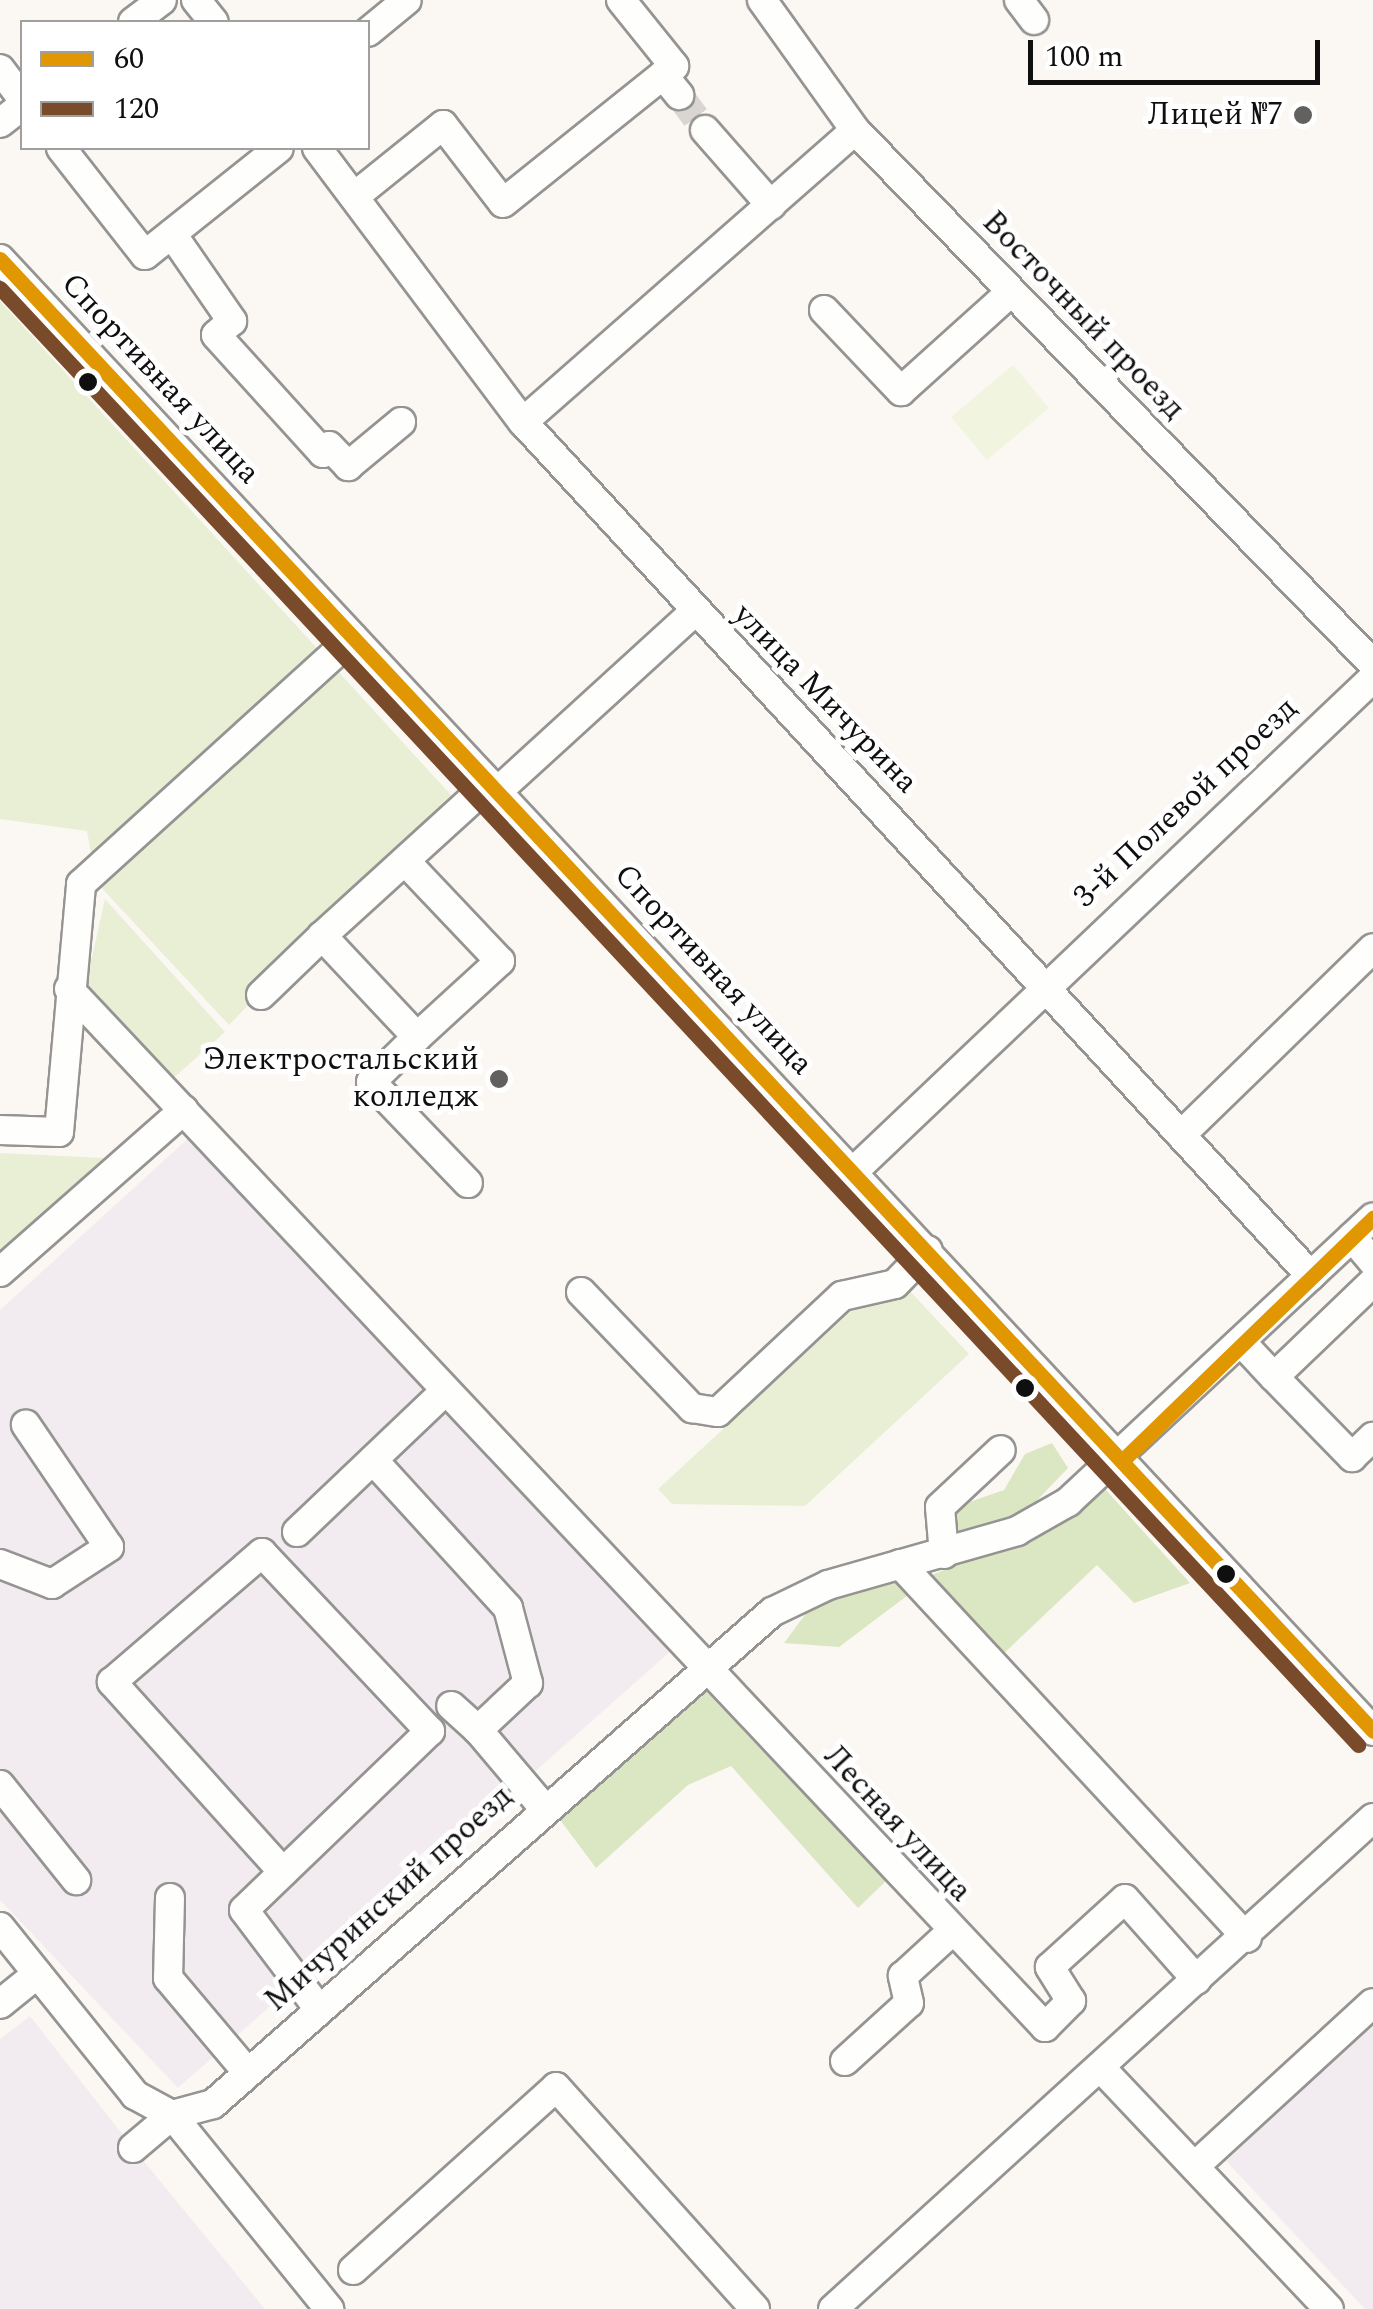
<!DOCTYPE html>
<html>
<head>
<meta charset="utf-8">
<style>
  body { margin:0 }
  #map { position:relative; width:1373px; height:2309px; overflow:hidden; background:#fbf8f4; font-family:Spectral,serif }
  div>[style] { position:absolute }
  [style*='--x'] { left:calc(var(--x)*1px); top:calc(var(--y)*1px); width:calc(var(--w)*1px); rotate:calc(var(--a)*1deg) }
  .industrial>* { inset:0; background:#f2ecf0 }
  .green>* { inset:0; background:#e9efd5 }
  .forest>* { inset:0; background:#dbe6c3 }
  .pitch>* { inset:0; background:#f1f4df; transform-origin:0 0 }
  .minor-tunnel>* { height:28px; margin-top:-14px; transform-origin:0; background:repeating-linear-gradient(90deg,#d8d5d2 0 28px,transparent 0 42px) }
  .roads { filter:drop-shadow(2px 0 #959492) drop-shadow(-2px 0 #959492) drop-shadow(0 2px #959492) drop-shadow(0 -2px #959492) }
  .minor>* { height:28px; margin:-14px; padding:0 14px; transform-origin:14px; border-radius:14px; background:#fefefd }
  .bus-1>* { height:15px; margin:-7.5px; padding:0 7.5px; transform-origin:7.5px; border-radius:7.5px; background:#e09702 }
  .bus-2>* { height:15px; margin:-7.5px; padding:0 7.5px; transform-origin:7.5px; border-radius:7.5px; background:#7a4b2a }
  .dots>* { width:28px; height:28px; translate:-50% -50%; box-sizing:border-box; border:5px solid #fff; border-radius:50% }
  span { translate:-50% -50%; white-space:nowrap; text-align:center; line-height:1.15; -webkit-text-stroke:10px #fff; paint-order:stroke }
  .poi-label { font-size:32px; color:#0f0f0f }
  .right { translate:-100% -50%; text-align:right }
  .street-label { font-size:32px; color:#0f0f0f }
  .legend { position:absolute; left:20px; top:20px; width:350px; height:130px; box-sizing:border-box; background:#fff; border:2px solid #9f9f9f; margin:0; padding:12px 18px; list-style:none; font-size:30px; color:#0f0f0f }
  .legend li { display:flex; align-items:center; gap:20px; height:50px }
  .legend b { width:50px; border:2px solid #9f9f9f }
  .scale { position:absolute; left:1028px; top:40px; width:292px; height:45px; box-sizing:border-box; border:5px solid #0f0f0f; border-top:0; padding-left:12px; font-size:30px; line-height:35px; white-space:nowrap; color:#0f0f0f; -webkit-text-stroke:8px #fff; paint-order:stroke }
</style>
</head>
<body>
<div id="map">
  <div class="industrial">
    <div style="clip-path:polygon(193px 1134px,672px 1650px,178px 2088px,0 1900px,0 1310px)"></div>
    <div style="clip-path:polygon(30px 2016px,133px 2148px,265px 2309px,0 2309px,0 2039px)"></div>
    <div style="clip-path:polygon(1373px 2023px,1373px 2309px,1365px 2309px,1226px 2161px)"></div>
  </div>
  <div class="green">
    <div style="clip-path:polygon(0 301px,451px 795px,229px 1025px,96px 882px,87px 831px,0 819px)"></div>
    <div style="clip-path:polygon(105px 899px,225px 1032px,168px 1083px,85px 988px)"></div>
    <div style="clip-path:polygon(0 1153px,104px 1158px,0 1252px)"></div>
    <div style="clip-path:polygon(907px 1288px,969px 1354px,805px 1506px,672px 1504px,658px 1489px,858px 1305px)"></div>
  </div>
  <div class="forest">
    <div style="clip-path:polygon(1052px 1443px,1068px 1468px,1024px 1514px,958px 1532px,955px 1507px,1004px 1490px,1025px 1454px)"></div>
    <div style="clip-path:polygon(1105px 1489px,1190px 1583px,1134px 1603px,1097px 1565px,999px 1658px,927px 1577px,1037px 1532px)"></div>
    <div style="clip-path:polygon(896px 1573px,912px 1592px,839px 1647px,784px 1643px,816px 1600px)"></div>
    <div style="clip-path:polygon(700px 1685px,886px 1881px,858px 1908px,731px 1766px,688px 1785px,596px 1868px,555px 1813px)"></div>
  </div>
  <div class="pitch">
    <div style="left:1013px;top:365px;width:56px;height:81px;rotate:50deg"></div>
  </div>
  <div class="minor-tunnel">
    <div style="--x:679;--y:95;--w:44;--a:53.4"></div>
  </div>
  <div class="roads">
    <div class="minor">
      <div style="--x:196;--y:0;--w:28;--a:51"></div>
      <div style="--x:621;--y:0;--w:85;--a:51.2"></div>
      <div style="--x:674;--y:66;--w:14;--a:141"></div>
      <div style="--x:762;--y:0;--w:160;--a:54.4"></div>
      <div style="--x:855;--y:130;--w:744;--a:45.87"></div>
      <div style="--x:1019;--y:0;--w:25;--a:53"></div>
      <div style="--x:133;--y:22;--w:36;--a:-37"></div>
      <div style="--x:368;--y:32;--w:50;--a:-39.4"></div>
      <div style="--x:0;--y:69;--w:36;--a:53"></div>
      <div style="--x:0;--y:123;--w:28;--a:-38"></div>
      <div style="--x:705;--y:130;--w:100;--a:48.7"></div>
      <div style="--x:61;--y:148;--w:136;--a:51.9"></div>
      <div style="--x:145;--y:255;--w:171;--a:-38.6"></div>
      <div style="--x:317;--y:148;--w:343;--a:53.1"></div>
      <div style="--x:523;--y:422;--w:1162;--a:47.3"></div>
      <div style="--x:355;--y:196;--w:113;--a:-38.9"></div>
      <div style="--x:443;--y:125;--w:98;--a:52.4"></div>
      <div style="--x:503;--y:203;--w:205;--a:-38.7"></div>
      <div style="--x:663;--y:75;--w:26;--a:51"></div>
      <div style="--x:172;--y:234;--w:106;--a:55.4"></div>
      <div style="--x:232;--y:321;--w:21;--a:139"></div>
      <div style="--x:216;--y:335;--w:159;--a:47.8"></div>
      <div style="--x:323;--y:453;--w:9;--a:-49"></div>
      <div style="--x:329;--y:446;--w:28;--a:46"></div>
      <div style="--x:348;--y:466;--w:69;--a:-39.7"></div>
      <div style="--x:0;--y:259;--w:2013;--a:46.99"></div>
      <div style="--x:824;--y:310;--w:112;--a:46.5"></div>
      <div style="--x:901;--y:391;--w:148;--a:-42"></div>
      <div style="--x:523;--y:422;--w:442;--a:-41.3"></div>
      <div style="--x:498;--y:791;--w:264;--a:-42.4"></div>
      <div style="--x:405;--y:861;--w:138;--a:46.5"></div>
      <div style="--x:500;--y:961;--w:113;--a:137.5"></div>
      <div style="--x:417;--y:1037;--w:139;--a:-133.2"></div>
      <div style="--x:322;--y:936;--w:227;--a:-42.3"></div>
      <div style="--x:69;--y:989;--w:1425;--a:46.76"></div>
      <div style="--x:1045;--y:2027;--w:37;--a:-45"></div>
      <div style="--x:1071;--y:2001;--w:40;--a:-122"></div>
      <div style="--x:1050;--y:1967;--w:101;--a:-42.2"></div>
      <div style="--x:1125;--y:1899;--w:108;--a:48.4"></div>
      <div style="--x:261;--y:995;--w:85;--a:-44"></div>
      <div style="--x:417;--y:1037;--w:64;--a:135.6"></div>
      <div style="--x:371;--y:1082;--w:140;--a:46.2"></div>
      <div style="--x:0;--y:1130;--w:59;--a:1.9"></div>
      <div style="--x:59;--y:1132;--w:249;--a:-84.9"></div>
      <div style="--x:81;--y:884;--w:367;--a:-42.2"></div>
      <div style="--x:1181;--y:1135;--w:268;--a:-44.2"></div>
      <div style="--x:854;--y:1171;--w:716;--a:-43.53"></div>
      <div style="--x:1352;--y:1237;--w:33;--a:50"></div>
      <div style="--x:0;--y:1272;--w:245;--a:-41.4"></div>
      <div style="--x:581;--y:1292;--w:161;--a:46.3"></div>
      <div style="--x:692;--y:1408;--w:26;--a:9"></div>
      <div style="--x:718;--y:1412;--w:170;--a:-43.1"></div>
      <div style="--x:842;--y:1296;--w:54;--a:-12.8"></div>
      <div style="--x:895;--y:1284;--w:47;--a:-45.9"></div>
      <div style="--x:1243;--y:1344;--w:45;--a:46.8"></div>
      <div style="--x:1274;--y:1377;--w:137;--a:-43.8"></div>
      <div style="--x:1274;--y:1377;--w:112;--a:45.7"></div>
      <div style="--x:1352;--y:1457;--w:29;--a:-44"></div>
      <div style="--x:373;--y:1460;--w:200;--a:47.6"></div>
      <div style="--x:508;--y:1608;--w:78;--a:75.1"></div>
      <div style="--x:528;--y:1683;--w:69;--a:136.8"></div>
      <div style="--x:478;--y:1730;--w:36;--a:-138"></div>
      <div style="--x:297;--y:1532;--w:204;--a:-43.6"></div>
      <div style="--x:944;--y:1554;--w:47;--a:-94.9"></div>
      <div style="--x:940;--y:1507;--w:83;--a:-43.1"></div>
      <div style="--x:0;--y:1564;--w:56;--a:21"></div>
      <div style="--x:52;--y:1584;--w:68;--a:-33"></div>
      <div style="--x:109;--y:1547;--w:148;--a:-124.2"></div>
      <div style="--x:900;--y:1564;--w:510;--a:47.14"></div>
      <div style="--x:478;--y:1730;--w:102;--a:49.8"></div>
      <div style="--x:0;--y:1785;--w:122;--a:51.3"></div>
      <div style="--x:283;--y:1872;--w:256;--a:-132"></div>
      <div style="--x:112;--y:1682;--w:198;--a:-40.7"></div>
      <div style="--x:262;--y:1553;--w:245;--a:46.7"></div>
      <div style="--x:430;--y:1731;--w:258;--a:136.1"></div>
      <div style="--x:244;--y:1910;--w:124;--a:52.9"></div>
      <div style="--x:170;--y:1898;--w:80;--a:91.4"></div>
      <div style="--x:168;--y:1978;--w:124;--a:49.9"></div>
      <div style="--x:0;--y:1927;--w:216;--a:51.2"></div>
      <div style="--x:135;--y:2095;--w:42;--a:28.4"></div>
      <div style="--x:172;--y:2115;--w:250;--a:51"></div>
      <div style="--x:0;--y:2004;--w:48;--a:-39"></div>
      <div style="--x:845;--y:2061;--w:86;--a:-42.2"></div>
      <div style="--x:909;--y:2003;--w:28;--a:-103"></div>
      <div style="--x:903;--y:1976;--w:65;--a:-42.5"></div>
      <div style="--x:1100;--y:2067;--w:333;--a:46.6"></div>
      <div style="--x:172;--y:2115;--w:42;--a:-15"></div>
      <div style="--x:213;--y:2104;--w:745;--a:-41.35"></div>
      <div style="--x:772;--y:1612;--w:62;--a:-25.7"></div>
      <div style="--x:828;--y:1585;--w:197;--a:-15.9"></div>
      <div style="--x:1017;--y:1531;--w:59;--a:-29.6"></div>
      <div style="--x:1068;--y:1502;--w:417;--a:-43"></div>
      <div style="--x:133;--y:2148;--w:51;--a:-40.2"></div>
      <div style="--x:1195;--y:2166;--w:241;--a:-42.5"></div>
      <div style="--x:353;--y:2270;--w:273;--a:-42"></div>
      <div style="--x:556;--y:2087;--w:298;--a:48.1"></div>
      <div style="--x:833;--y:2309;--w:730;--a:-42.28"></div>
    </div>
  </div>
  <div class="bus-1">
    <div style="--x:0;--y:259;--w:2013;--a:46.99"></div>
    <div style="--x:1124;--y:1459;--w:347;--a:-44.1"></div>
  </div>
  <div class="bus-2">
    <div style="--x:0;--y:288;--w:1992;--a:47.01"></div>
  </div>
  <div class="dots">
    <div style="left:1303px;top:115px;background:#62615f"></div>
    <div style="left:88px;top:382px;background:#0f0f0f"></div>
    <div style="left:499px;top:1079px;background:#62615f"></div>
    <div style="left:1025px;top:1388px;background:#0f0f0f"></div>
    <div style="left:1226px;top:1574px;background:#0f0f0f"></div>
  </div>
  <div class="poi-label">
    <span class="right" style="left:1283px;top:115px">Лицей №7</span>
    <span class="right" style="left:479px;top:1079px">Электростальский<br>колледж</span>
  </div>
  <div class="street-label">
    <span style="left:1083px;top:316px;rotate:46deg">Восточный проезд</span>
    <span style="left:160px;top:379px;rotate:47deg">Спортивная улица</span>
    <span style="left:825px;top:699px;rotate:46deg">улица Мичурина</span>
    <span style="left:1186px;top:803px;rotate:-43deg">3-й Полевой проезд</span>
    <span style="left:713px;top:970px;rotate:47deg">Спортивная улица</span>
    <span style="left:897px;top:1824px;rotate:47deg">Лесная улица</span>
    <span style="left:389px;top:1899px;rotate:-42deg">Мичуринский проезд</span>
  </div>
  <ul class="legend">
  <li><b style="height:12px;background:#e09702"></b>60</li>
  <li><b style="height:12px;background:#7a4b2a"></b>120</li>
  </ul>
  <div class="scale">100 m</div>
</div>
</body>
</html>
